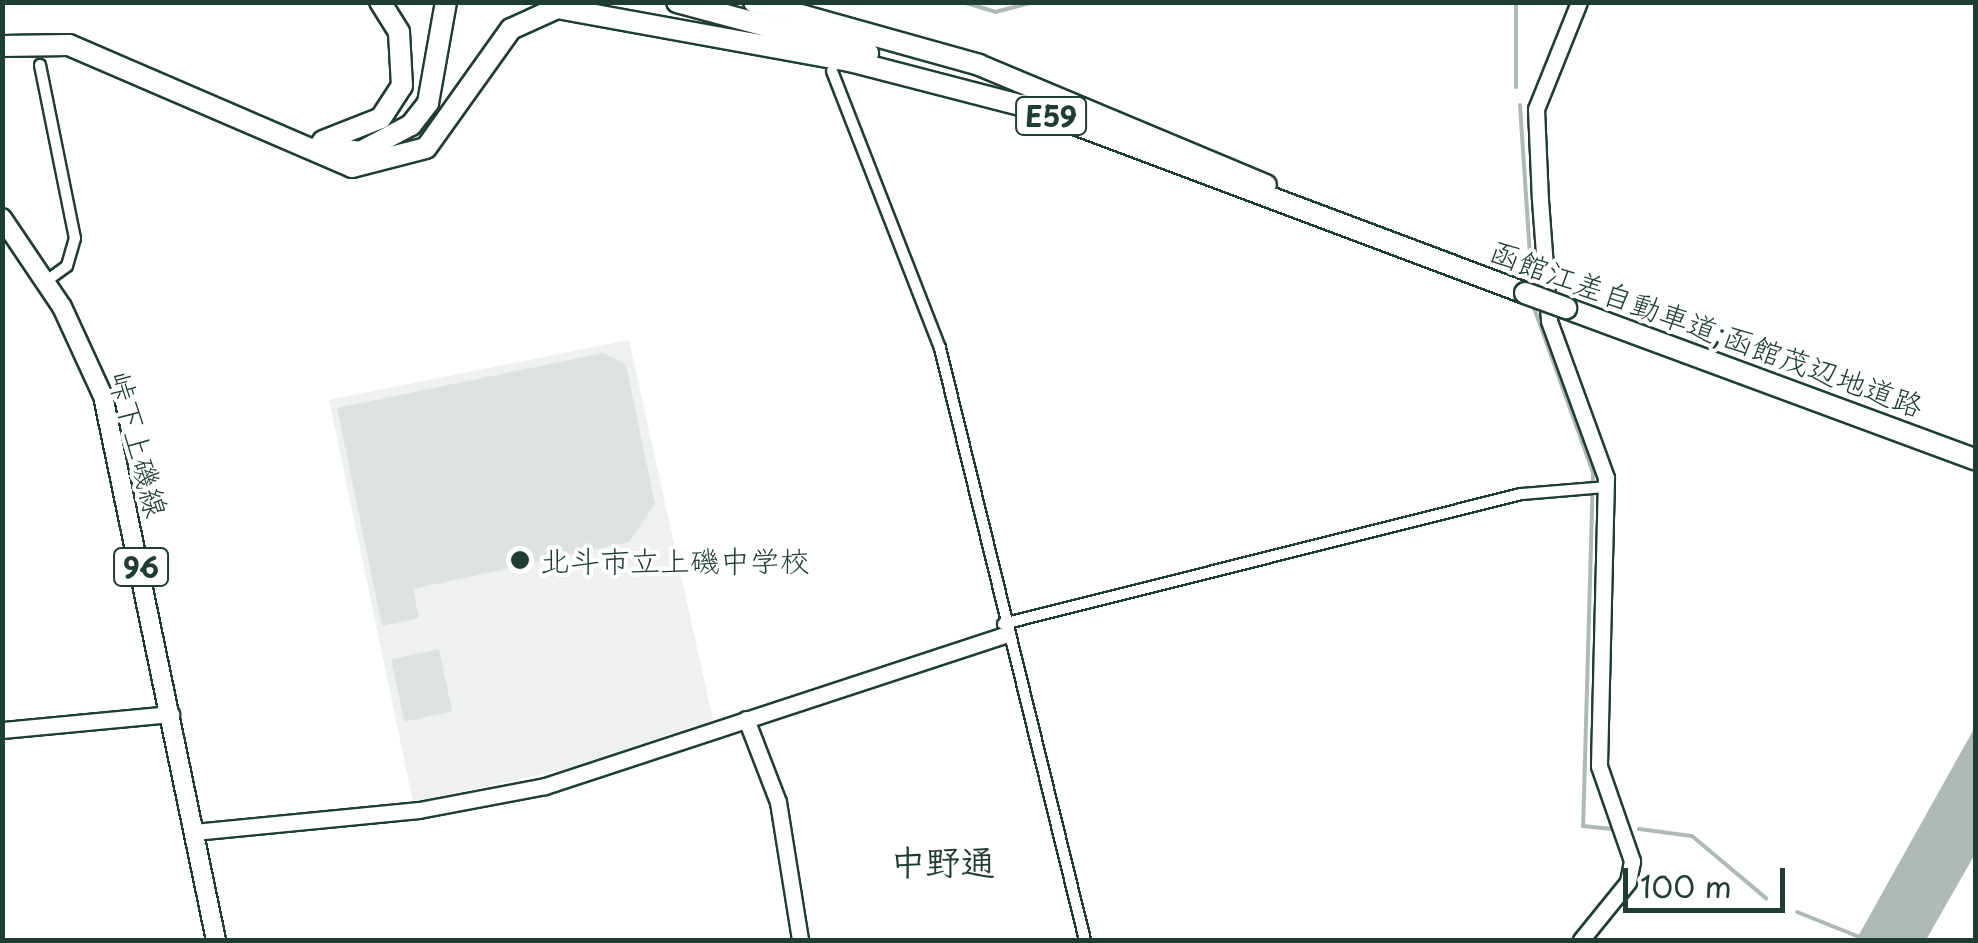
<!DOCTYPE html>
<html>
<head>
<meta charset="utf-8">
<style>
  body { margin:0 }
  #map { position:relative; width:1978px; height:943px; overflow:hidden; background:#fff; font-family:"Playpen Sans","Klee One",sans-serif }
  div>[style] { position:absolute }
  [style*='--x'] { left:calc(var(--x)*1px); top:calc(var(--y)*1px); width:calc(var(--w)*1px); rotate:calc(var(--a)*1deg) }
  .built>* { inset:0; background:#eef1f0 }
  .green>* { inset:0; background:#dee3e2; transform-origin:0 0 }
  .water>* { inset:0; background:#afbab7 }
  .stream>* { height:4px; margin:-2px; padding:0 2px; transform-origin:2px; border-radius:2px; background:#afbab7 }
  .roads { filter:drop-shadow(2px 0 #1f3d34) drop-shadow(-2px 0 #1f3d34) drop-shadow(0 2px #1f3d34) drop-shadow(0 -2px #1f3d34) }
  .street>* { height:10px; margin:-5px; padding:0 5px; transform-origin:5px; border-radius:5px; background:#fff }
  .secondary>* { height:15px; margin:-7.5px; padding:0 7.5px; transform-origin:7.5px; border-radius:7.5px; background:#fff }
  .primary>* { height:18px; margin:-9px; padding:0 9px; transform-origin:9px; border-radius:9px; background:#fff }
  .highway>* { height:20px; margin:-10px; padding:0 10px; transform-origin:10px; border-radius:10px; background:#fff }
  .bridges { filter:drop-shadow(2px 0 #1f3d34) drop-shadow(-2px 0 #1f3d34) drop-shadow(0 2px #1f3d34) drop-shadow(0 -2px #1f3d34) }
  .highway-bridge>* { height:20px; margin:-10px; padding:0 10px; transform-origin:10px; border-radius:10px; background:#fff }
  .dots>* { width:28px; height:28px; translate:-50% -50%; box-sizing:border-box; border:5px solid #fff; border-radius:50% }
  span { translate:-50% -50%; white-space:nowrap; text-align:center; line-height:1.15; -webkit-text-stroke:8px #fff; paint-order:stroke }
  .shield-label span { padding:2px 8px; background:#fff; border:2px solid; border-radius:8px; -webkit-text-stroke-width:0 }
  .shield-label { font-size:28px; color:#1f3d34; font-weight:700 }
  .street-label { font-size:30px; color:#1f3d34 }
  .poi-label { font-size:30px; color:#1f3d34 }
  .left { translate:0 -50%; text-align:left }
  .quarter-label { font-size:35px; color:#1f3d34; font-weight:700 }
  .frame { position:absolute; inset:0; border:5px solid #1f3d34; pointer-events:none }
  .scale { position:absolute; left:1623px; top:868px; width:162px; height:45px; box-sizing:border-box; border:5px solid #1f3d34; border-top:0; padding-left:12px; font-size:30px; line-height:35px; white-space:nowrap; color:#1f3d34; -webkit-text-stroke:8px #fff; paint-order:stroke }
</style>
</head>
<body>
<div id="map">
  <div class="built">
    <div style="clip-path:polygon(629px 340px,713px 720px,562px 770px,413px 802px,329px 400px)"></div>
  </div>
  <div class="green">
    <div style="clip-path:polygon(603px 353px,626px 365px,655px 504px,629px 542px,413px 589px,419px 618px,382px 626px,337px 408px)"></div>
    <div style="left:439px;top:649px;width:64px;height:49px;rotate:78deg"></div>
  </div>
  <div class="water">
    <div style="clip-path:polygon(1975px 727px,1975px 854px,1926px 940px,1856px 940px)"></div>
  </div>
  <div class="stream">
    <div style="--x:963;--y:2;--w:34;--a:17"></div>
    <div style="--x:995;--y:12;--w:40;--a:-14.4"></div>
    <div style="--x:1516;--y:87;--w:85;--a:-90"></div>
    <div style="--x:1520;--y:105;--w:180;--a:86.2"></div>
    <div style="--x:1533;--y:305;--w:178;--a:70.3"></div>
    <div style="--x:1593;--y:473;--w:353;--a:91.6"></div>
    <div style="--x:1583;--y:826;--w:29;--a:6"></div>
    <div style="--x:1639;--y:829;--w:53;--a:7.5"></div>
    <div style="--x:1692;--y:836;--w:97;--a:40"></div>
    <div style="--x:1797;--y:912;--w:75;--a:21.8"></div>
  </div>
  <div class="roads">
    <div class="street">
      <div style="--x:40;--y:65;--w:177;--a:78.6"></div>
      <div style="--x:75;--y:238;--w:29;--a:106"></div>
      <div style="--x:67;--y:266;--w:26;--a:144"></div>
      <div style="--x:832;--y:71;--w:297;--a:68.7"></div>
      <div style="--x:940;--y:348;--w:609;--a:76.24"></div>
      <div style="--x:1003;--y:624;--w:534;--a:-14.09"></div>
      <div style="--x:1521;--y:494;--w:85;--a:-4.7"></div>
    </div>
    <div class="secondary">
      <div style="--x:1579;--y:2;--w:115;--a:111.9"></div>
      <div style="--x:1536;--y:109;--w:91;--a:87.5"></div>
      <div style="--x:1540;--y:200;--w:121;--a:85.7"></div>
      <div style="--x:1549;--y:321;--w:167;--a:70"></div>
      <div style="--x:1606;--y:478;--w:288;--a:91.4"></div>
      <div style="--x:1599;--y:766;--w:101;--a:70.8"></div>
      <div style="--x:1632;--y:861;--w:21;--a:101"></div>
      <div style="--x:1628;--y:882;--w:75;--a:129"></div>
      <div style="--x:746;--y:719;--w:89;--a:68.9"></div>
      <div style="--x:778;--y:802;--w:140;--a:80.9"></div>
      <div style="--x:2;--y:730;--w:170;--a:-5.4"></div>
      <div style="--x:194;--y:832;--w:226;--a:-5.6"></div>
      <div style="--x:419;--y:810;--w:128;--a:-10.8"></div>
      <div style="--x:545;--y:786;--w:483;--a:-18.2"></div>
    </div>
    <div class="primary">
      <div style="--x:2;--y:218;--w:107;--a:56"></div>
      <div style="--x:62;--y:307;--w:98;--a:65.3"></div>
      <div style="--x:103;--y:396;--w:556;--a:78.27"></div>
    </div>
    <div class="highway">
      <div style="--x:677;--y:2;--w:198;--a:15"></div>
      <div style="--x:754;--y:2;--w:234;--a:15.6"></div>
      <div style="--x:979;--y:65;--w:311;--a:22.7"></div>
      <div style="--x:2;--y:46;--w:67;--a:-0.9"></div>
      <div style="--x:69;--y:45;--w:308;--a:23.3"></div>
      <div style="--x:352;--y:167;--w:76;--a:-14.4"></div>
      <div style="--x:426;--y:148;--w:146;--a:-54.5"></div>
      <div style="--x:511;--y:29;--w:51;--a:-24.5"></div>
      <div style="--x:557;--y:8;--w:298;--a:10.3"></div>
      <div style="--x:850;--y:61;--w:191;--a:14.5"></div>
      <div style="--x:1024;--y:105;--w:535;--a:20.57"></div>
      <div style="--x:323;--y:141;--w:62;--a:-21.6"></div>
      <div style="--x:381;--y:118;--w:38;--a:-57"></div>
      <div style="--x:402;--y:86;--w:54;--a:-93.2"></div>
      <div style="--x:399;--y:32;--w:36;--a:-122"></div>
      <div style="--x:319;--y:146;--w:41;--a:8.3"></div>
      <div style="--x:360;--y:152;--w:58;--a:-27.9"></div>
      <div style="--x:411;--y:125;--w:28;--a:-52"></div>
      <div style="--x:428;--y:103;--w:103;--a:-79.9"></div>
      <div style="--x:1566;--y:308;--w:437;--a:20.3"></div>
    </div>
  </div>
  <div class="bridges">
    <div class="highway-bridge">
      <div style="--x:1525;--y:293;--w:44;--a:20.1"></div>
    </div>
  </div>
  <div class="dots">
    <div style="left:520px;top:560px;background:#1f3d34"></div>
  </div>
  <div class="shield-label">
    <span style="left:1051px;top:116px">E59</span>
    <span style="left:141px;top:567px">96</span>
  </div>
  <div class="street-label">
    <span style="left:1707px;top:328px;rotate:20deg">函館江差自動車道;函館茂辺地道路</span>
    <span style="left:139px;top:444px;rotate:75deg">峠下上磯線</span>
  </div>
  <div class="poi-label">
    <span class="left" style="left:540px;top:560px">北斗市立上磯中学校</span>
  </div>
  <div class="quarter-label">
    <span style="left:943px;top:861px">中野通</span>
  </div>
  <div class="frame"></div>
  <div class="scale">100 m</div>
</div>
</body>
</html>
